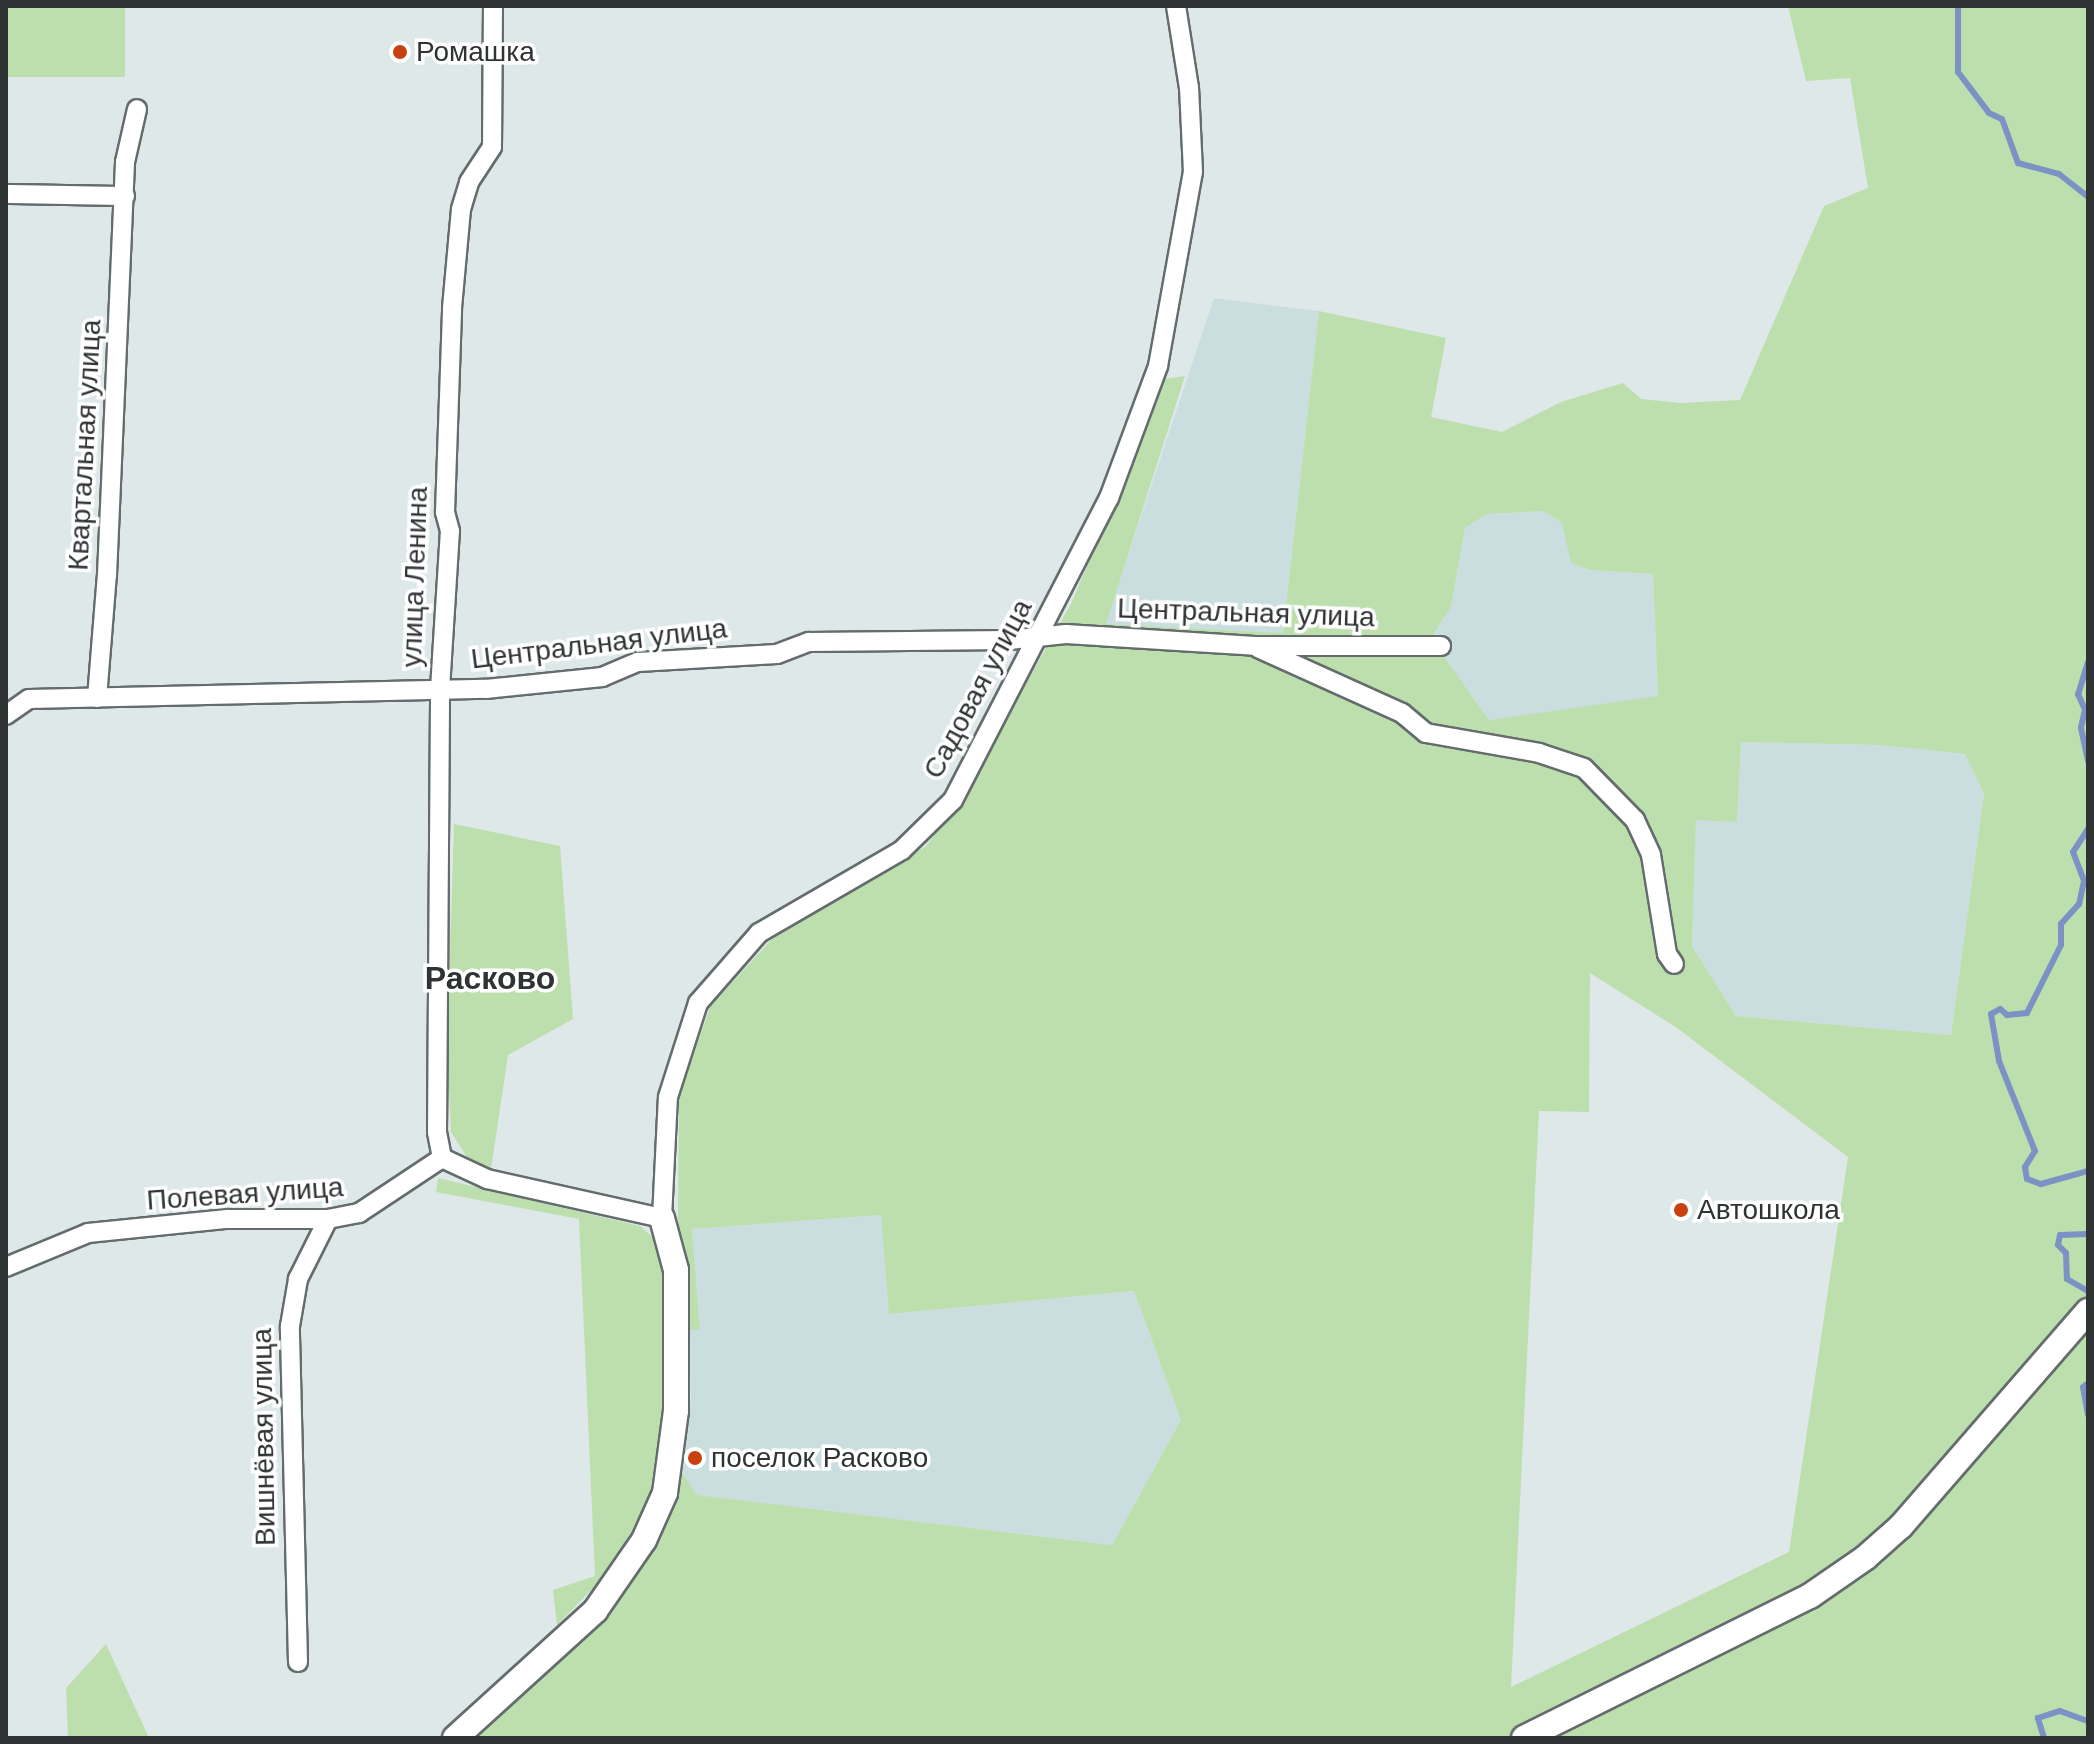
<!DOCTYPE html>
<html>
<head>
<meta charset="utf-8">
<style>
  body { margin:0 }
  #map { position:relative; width:2094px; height:1744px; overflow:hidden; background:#dee8e9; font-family:Arial,sans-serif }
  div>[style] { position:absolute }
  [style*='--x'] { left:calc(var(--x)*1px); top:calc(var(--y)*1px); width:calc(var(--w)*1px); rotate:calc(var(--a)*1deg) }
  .built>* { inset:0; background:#cbdedf }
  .green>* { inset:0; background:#bddfad; transform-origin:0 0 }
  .stream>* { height:6px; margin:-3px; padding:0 3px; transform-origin:3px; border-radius:3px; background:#7c92c5 }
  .roads { filter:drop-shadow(2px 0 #646c6d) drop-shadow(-2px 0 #646c6d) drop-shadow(0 2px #646c6d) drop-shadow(0 -2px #646c6d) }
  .street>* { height:18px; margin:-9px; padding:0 9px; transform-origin:9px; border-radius:9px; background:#fff }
  .secondary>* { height:24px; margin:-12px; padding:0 12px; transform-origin:12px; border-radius:12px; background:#fff }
  .dots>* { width:22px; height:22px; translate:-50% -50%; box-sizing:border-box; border:4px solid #fff; border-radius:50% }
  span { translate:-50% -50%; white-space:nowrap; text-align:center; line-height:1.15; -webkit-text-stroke:7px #fff; paint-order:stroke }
  .poi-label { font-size:28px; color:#303334 }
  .left { translate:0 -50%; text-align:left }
  .street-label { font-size:28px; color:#303334 }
  .quarter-label { font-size:32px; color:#303334; font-weight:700 }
  .frame { position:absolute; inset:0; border:8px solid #303334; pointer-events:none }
</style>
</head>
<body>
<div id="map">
  <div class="built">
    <div style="clip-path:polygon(1214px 298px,1319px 311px,1283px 633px,1105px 624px)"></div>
    <div style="clip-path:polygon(1544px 511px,1562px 523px,1590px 570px,1653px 574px,1658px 697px,1489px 720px,1431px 638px,1451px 607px,1465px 528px,1487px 514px)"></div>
    <div style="clip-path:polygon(1741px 742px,1879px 745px,1965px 754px,1984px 794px,1951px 1035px,1736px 1016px,1692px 946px,1696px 819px,1737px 822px)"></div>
    <div style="clip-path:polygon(882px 1215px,890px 1314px,1134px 1291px,1181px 1420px,1112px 1545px,696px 1495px,682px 1473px,691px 1400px,690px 1330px,700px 1328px,692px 1229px)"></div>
  </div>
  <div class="green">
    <div style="left:6px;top:6px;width:119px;height:71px"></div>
    <div style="clip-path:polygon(evenodd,1788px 6px,2088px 6px,2088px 1738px,474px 1738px,604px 1618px,654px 1545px,682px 1473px,697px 1495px,1112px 1545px,1181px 1420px,1134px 1291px,889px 1314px,881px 1215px,692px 1229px,700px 1329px,690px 1330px,678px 1218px,679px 1097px,710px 1007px,783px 927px,925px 847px,958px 805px,1072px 602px,1164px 379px,1185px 376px,1106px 624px,1283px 633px,1319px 311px,1446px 338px,1431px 417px,1502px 432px,1561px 402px,1623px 383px,1641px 399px,1681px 403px,1740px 400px,1824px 206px,1868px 188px,1850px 78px,1806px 81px,1788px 6px,1544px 511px,1562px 523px,1571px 563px,1590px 570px,1653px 574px,1658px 696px,1489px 720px,1431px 638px,1451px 607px,1465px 528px,1487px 514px,1544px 511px,1788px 6px,1741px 742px,1879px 745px,1965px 754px,1984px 794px,1951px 1035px,1736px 1016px,1692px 946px,1696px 820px,1737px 822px,1741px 742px,1788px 6px,1590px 973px,1677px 1028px,1848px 1157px,1789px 1552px,1511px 1687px,1539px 1111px,1589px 1112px,1590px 973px)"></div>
    <div style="clip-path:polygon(454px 824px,560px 846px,573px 1019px,508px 1055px,491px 1169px,467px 1157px,451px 1132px,447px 1047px)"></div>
    <div style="clip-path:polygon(438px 1178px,640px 1226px,656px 1240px,663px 1263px,669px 1410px,655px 1491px,604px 1577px,557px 1625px,553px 1590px,595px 1576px,579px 1219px,436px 1192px)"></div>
    <div style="clip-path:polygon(106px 1644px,149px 1738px,68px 1738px,66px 1688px)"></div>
  </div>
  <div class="stream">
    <div style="--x:1958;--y:6;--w:66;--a:90"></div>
    <div style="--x:1958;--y:72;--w:51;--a:52.9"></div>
    <div style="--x:1989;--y:113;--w:14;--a:25"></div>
    <div style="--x:2002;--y:119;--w:47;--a:70"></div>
    <div style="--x:2018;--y:163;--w:42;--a:15"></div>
    <div style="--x:2059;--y:174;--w:37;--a:38"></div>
    <div style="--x:2088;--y:662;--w:34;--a:107"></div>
    <div style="--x:2078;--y:694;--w:17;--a:66"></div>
    <div style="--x:2085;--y:710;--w:18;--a:103"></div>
    <div style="--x:2081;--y:728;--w:34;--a:78"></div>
    <div style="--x:2088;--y:829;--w:27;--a:123"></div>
    <div style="--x:2073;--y:852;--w:31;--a:69"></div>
    <div style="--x:2084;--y:881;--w:24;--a:102"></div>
    <div style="--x:2079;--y:904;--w:27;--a:132"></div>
    <div style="--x:2061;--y:924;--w:21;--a:90"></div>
    <div style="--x:2061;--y:945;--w:76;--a:116.6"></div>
    <div style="--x:2027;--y:1013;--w:20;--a:174"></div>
    <div style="--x:2007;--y:1015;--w:9;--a:-139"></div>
    <div style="--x:2000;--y:1009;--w:10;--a:151"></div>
    <div style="--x:1991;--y:1014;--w:48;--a:80.3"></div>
    <div style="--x:1999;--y:1061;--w:97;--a:68.2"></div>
    <div style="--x:2035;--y:1151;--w:19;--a:122"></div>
    <div style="--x:2025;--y:1167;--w:12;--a:81"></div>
    <div style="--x:2027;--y:1179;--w:15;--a:20"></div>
    <div style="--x:2041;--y:1184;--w:49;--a:-15.5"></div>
    <div style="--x:2088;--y:1234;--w:28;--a:178"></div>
    <div style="--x:2060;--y:1235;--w:10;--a:101"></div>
    <div style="--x:2058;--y:1245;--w:11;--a:45"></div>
    <div style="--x:2066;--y:1253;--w:26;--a:88"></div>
    <div style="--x:2067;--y:1279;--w:24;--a:30"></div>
    <div style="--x:2088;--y:1383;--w:6;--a:141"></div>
    <div style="--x:2083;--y:1387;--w:28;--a:80"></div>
    <div style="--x:2044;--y:1738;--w:21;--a:-107"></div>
    <div style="--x:2038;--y:1718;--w:23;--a:-18"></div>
    <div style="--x:2060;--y:1711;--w:30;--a:20"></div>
  </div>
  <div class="roads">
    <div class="street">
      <div style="--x:6;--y:194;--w:119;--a:1"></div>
      <div style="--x:1258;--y:648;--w:158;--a:24.3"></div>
      <div style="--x:1402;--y:713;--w:31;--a:40"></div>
      <div style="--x:1426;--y:733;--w:115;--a:10"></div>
      <div style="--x:1539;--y:753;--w:47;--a:18.4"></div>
      <div style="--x:1584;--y:768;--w:73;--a:45.6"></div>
      <div style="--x:1635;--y:820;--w:38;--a:65"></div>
      <div style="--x:1651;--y:855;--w:100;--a:80.8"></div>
      <div style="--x:1667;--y:954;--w:12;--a:55"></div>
      <div style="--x:97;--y:698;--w:123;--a:-85.4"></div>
      <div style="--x:107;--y:575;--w:413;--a:-87.5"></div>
      <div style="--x:125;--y:162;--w:54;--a:-77.2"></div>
      <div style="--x:6;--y:715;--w:28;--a:-35"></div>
      <div style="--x:29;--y:699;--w:457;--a:-1.3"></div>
      <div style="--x:486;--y:689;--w:117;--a:-5.9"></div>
      <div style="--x:602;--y:677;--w:39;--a:-23"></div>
      <div style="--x:638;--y:662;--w:139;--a:-3.3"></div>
      <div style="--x:777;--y:654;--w:34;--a:-21"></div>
      <div style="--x:809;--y:642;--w:200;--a:-0.6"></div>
      <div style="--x:1009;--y:640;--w:57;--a:-6"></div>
      <div style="--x:1066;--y:634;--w:189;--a:3.6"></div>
      <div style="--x:1255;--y:646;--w:186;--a:0"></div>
      <div style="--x:442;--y:1158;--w:50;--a:25"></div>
      <div style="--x:487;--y:1179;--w:179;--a:12.6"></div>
      <div style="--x:662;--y:1218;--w:121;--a:-87.2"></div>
      <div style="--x:668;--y:1097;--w:99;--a:-72.3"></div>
      <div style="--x:698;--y:1003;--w:93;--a:-48.9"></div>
      <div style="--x:759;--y:933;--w:165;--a:-30.1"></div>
      <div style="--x:902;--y:850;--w:71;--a:-44.4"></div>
      <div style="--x:953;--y:800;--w:340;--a:-62.7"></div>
      <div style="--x:1109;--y:498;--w:141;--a:-69.6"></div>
      <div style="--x:1158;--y:366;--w:197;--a:-79.8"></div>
      <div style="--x:1193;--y:172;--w:84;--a:-92.7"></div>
      <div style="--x:1189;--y:88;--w:83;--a:-99"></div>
      <div style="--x:442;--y:1158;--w:26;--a:-101"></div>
      <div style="--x:437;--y:1132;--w:443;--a:-89.6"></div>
      <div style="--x:440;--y:689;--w:158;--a:-86.4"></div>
      <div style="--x:450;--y:531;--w:20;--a:-105"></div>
      <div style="--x:445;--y:512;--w:204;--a:-88"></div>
      <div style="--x:452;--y:308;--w:99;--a:-84.8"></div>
      <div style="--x:461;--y:209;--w:28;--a:-73"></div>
      <div style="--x:469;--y:182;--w:42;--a:-56.7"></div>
      <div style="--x:492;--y:147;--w:141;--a:-89.6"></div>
      <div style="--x:6;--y:1267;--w:89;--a:-22.5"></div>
      <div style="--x:88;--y:1233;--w:140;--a:-5.8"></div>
      <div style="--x:227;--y:1219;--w:101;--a:0"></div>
      <div style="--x:328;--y:1219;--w:32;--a:-11"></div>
      <div style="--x:359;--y:1213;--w:100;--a:-33.5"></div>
      <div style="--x:298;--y:1662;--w:336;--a:-91.4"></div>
      <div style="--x:290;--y:1326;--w:48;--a:-80.3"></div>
      <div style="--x:298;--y:1279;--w:67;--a:-63.4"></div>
    </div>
    <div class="secondary">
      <div style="--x:455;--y:1738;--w:189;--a:-42.2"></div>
      <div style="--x:595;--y:1611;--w:86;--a:-55.4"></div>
      <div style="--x:644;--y:1540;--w:51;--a:-65.9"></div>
      <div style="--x:665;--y:1493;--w:83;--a:-82.4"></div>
      <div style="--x:676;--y:1411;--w:141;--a:-90"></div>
      <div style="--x:676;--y:1270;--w:54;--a:-105.1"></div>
      <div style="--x:1524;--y:1738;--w:319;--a:-26.4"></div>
      <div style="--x:1810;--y:1596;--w:67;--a:-34.6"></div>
      <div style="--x:1865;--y:1558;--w:48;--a:-41.6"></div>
      <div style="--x:1901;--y:1526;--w:285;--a:-49"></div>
    </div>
  </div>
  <div class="dots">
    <div style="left:400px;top:52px;background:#c8410e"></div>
    <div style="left:1681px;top:1210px;background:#c8410e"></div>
    <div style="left:695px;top:1458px;background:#c8410e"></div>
  </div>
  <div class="poi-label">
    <span class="left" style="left:416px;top:52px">Ромашка</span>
    <span class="left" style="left:1697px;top:1210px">Автошкола</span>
    <span class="left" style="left:711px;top:1458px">поселок Расково</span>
  </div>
  <div class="street-label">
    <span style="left:85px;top:445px;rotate:-87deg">Квартальная улица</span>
    <span style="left:415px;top:577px;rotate:-88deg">улица Ленина</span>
    <span style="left:1246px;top:613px;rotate:2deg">Центральная улица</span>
    <span style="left:599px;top:644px;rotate:-7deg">Центральная улица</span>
    <span style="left:978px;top:689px;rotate:-62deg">Садовая улица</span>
    <span style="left:245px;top:1194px;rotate:-4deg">Полевая улица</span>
    <span style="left:264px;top:1437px;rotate:-91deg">Вишнёвая улица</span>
  </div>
  <div class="quarter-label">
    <span style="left:490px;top:978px">Расково</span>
  </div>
  <div class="frame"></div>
</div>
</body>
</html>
